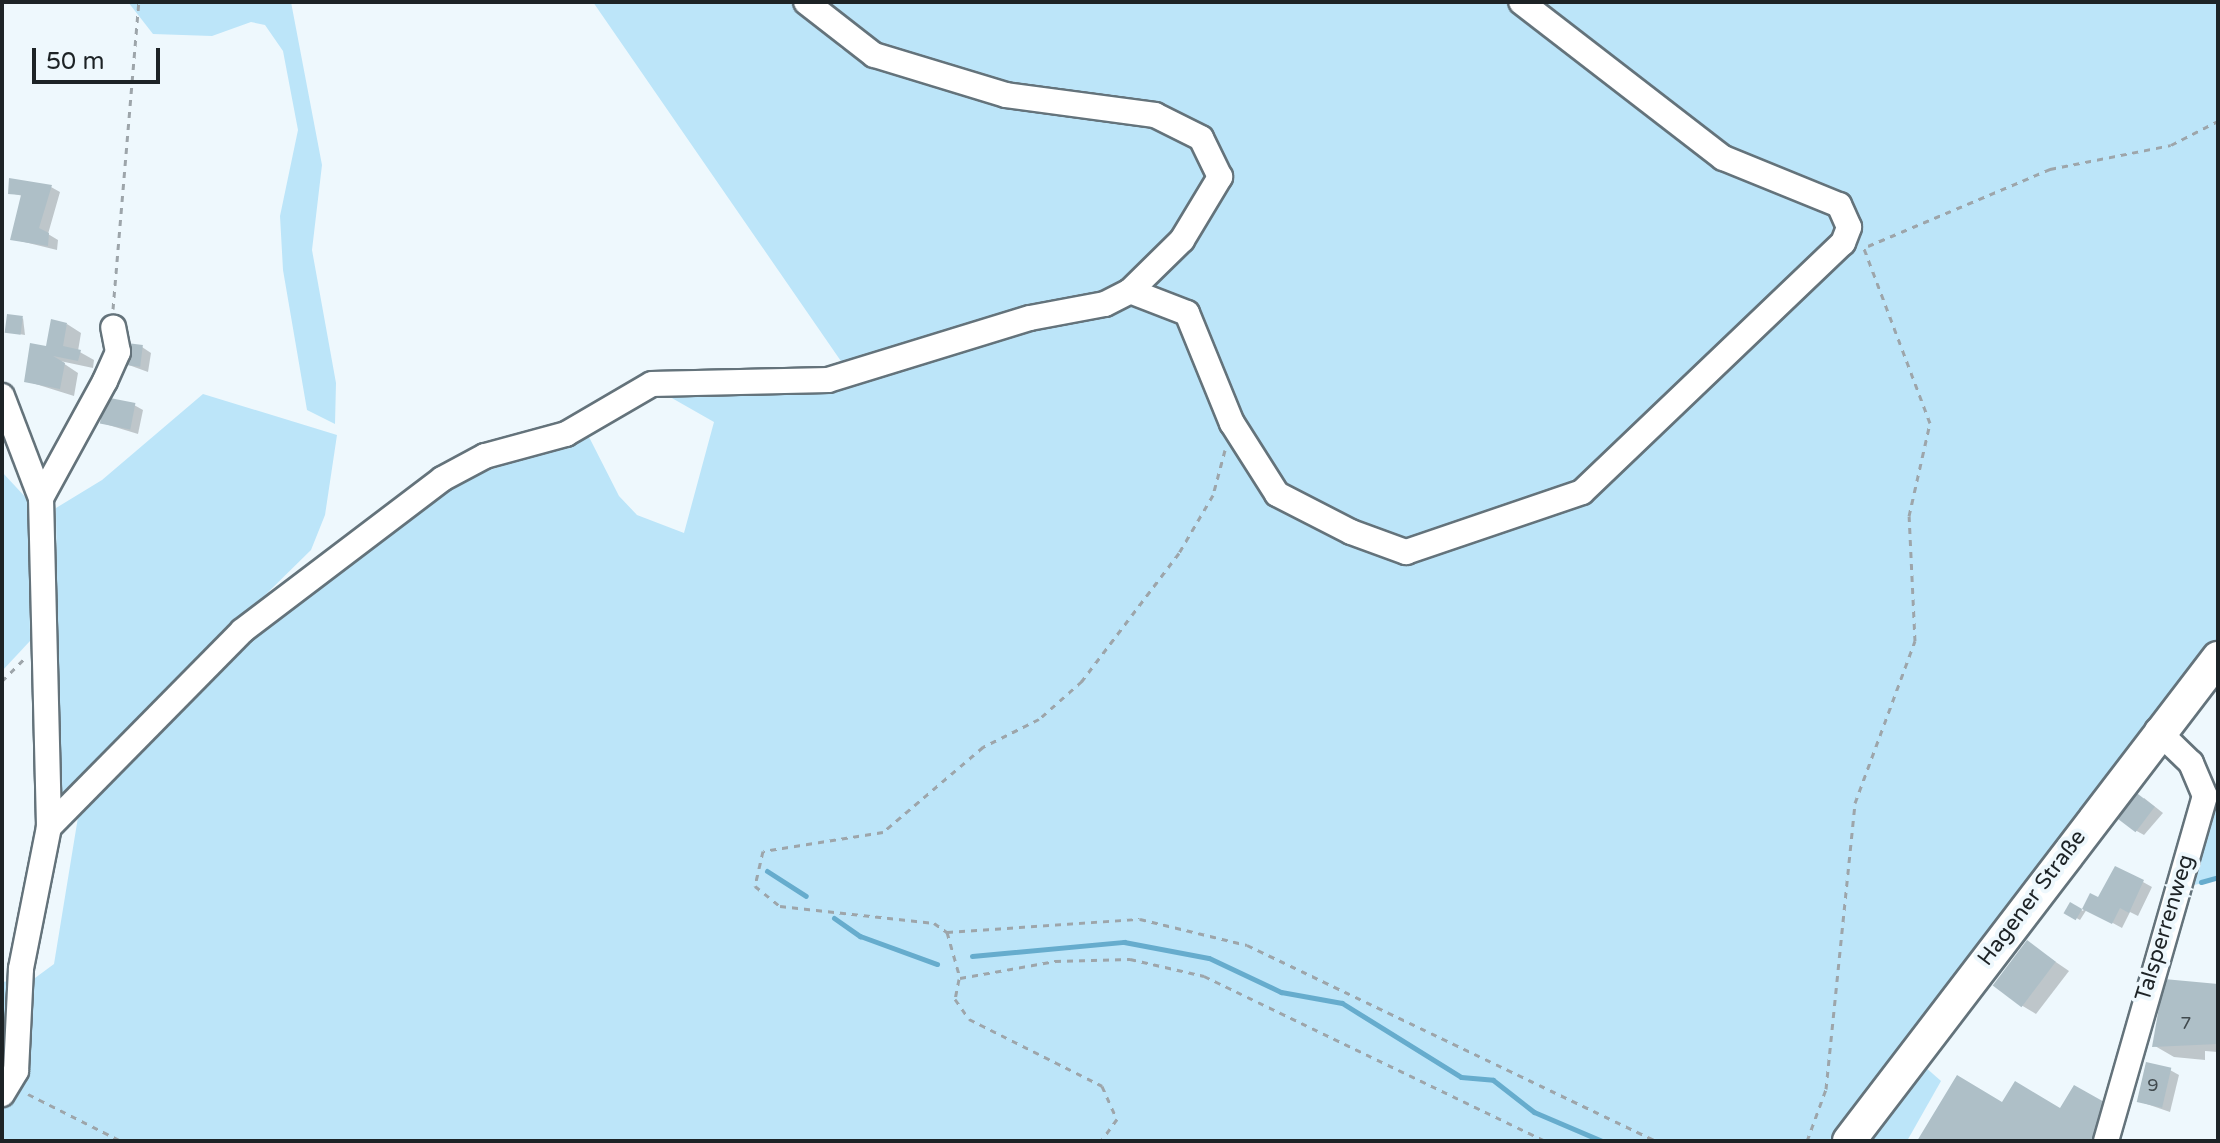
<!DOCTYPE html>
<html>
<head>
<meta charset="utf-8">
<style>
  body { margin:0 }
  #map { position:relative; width:2220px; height:1143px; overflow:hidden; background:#eef8fd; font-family:"Varela Round",sans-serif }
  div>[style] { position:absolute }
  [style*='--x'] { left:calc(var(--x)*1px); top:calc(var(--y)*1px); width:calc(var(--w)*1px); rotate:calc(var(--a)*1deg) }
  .green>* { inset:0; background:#bce5f9 }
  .shadow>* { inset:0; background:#0003 }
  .stream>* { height:5px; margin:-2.5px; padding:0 2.5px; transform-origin:2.5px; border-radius:2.5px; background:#66accd }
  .building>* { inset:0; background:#aebfc7; transform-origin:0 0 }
  .path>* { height:3px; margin-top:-1.5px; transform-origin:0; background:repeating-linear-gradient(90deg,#9da5aa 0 6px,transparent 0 12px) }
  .roads { filter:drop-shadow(2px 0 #64737b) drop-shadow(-2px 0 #64737b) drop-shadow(0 2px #64737b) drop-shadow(0 -2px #64737b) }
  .minor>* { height:24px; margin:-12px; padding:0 12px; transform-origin:12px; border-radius:12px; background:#fff }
  .major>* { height:32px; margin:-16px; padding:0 16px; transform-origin:16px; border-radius:16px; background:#fff }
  span { translate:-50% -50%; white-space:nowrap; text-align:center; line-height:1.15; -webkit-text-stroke:8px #eef8fd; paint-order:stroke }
  .number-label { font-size:18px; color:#414a4e }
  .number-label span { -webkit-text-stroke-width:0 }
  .street-label { font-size:22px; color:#1d2326 }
  .frame { position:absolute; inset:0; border:4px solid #1d2326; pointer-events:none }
  .scale { position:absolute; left:32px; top:48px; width:128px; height:36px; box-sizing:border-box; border:4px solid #1d2326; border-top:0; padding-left:10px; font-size:24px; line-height:28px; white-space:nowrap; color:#1d2326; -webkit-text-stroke:6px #eef8fd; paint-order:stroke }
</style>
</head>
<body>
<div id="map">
  <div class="green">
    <div style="clip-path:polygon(128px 2px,291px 2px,322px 165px,312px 250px,336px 383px,335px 424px,307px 410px,283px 270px,280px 216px,298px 130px,283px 51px,265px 25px,251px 22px,212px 36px,153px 34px)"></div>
    <div style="clip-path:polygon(593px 2px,799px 2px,841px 49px,923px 80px,1011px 103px,1152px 121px,1199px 143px,1213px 179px,1222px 175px,1202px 137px,1155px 114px,1008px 92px,875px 50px,811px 2px,2218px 2px,2218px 657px,1849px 1141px,2px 1141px,2px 982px,35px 978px,54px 964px,79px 811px,225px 661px,371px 542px,469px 477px,589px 437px,619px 496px,637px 515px,684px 533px,714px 422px,663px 393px,671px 377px,685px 375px,702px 392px,809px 390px,916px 368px,1015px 328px,1102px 308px,1096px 297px,845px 367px)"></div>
    <div style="clip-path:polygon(203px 394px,337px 435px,325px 515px,311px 550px,59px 798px,56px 508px,102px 480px)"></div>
    <div style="clip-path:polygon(2px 472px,29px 501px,30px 641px,2px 671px)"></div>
    <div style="clip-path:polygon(2218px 792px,2218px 880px,2189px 886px)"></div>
    <div style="clip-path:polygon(1924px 1066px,1941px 1081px,1907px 1141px,1872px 1141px)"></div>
  </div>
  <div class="shadow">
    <div style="clip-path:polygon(51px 187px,60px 192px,48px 234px,58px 240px,57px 250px,12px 239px,23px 196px,10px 193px)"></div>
    <div style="clip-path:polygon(23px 318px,25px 335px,7px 332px)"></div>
    <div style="clip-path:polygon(67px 324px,81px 333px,78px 351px,94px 360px,93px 368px,60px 361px,78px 373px,74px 396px,26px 381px)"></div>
    <div style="clip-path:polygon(142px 347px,151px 353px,148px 372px,126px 364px)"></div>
    <div style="clip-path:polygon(134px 405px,143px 410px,138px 434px,102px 423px)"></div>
    <div style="clip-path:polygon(2144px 798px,2163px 813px,2144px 835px,2135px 830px)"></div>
    <div style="clip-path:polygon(2143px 882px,2152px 887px,2138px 916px,2130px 912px,2122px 928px,2087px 909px,2080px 920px,2066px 912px,2071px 904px,2083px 911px,2091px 896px,2099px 900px)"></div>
    <div style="clip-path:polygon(2028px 943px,2069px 971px,2036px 1014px,2021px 1005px)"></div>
    <div style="clip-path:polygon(2218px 986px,2218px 1052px,2205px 1051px,2205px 1060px,2174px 1057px,2155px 1046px)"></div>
    <div style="clip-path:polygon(2170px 1070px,2179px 1075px,2170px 1112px,2138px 1101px)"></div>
  </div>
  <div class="stream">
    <div style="--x:767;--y:871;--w:46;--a:32.7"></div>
    <div style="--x:2201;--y:882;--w:18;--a:-16"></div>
    <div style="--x:834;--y:918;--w:32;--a:35"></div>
    <div style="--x:860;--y:936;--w:82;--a:20"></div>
    <div style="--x:972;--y:956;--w:153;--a:-5.3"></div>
    <div style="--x:1124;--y:942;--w:86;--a:10.7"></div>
    <div style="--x:1209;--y:958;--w:80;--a:25.3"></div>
    <div style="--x:1281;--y:992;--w:62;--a:10.2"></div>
    <div style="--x:1342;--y:1003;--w:140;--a:31.9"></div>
    <div style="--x:1461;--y:1077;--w:32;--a:5"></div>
    <div style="--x:1493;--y:1080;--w:52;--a:38"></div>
    <div style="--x:1534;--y:1112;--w:74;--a:23.1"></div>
  </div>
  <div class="building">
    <div style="clip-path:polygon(9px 178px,52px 185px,39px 228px,49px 233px,48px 246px,10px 240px,21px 195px,8px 194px)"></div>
    <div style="left:7px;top:314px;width:16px;height:19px;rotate:7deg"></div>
    <div style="clip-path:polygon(51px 319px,67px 323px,63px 346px,81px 350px,78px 361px,53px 356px,65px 363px,60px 389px,24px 382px,30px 343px,46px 346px)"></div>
    <div style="left:127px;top:343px;width:16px;height:22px;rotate:7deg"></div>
    <div style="left:105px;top:397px;width:31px;height:27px;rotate:11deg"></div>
    <div style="left:2134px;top:791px;width:26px;height:32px;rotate:37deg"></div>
    <div style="clip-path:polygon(2115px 866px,2144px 880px,2129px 913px,2120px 908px,2112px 924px,2082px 909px,2090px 893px,2098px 897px)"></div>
    <div style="left:2070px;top:902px;width:14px;height:13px;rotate:30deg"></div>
    <div style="left:2027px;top:940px;width:36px;height:57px;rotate:37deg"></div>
    <div style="clip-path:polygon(2164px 979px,2218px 984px,2218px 1044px,2152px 1047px)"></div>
    <div style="left:2146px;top:1062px;width:26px;height:41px;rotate:13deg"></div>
    <div style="clip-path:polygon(1957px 1075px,2002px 1102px,2015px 1081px,2060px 1108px,2074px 1085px,2106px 1103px,2097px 1141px,1917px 1141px)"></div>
  </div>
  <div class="path">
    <div style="--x:1868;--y:246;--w:198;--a:-22.9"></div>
    <div style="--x:2050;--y:169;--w:123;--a:-11.2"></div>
    <div style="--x:2171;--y:145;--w:53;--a:-27.1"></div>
    <div style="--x:113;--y:309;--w:308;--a:-85.2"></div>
    <div style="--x:1225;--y:450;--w:47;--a:104.9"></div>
    <div style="--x:1213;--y:495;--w:67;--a:120.4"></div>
    <div style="--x:1179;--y:553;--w:161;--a:127.2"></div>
    <div style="--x:1082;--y:681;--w:57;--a:138.5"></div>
    <div style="--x:1039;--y:719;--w:63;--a:153.4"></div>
    <div style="--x:983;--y:747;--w:131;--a:139.6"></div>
    <div style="--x:883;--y:832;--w:121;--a:171"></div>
    <div style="--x:763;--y:851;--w:36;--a:103"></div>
    <div style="--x:755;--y:886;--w:32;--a:39"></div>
    <div style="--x:780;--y:906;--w:155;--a:6.3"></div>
    <div style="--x:934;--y:923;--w:16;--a:35"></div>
    <div style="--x:947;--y:932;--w:48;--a:74.2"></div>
    <div style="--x:960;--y:978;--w:97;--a:-10.1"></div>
    <div style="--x:1055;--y:961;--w:75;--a:-1.5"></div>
    <div style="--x:1130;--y:959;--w:76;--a:12.9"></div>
    <div style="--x:1204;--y:976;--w:380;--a:25.8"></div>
    <div style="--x:2;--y:681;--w:33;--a:-45"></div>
    <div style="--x:947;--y:932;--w:193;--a:-3.9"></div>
    <div style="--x:1140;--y:919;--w:110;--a:13.7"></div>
    <div style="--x:1247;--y:945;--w:454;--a:25.6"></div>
    <div style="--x:959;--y:979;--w:20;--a:101"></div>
    <div style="--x:955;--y:999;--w:24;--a:55"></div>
    <div style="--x:969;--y:1019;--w:149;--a:26.7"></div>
    <div style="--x:1102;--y:1086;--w:36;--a:66"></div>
    <div style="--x:1117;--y:1119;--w:27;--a:126"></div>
    <div style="--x:28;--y:1094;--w:104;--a:26.8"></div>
    <div style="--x:1048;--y:1141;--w:21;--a:0"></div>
    <div style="--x:1807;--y:1141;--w:55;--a:-69.9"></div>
    <div style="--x:1826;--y:1089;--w:287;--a:-84.2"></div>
    <div style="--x:1855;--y:803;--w:173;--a:-69.7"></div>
    <div style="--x:1915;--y:641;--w:125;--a:-92.7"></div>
    <div style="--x:1909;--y:516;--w:95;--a:-77.3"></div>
    <div style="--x:1930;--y:423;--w:189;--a:-110.7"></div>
  </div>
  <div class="roads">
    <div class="minor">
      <div style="--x:1130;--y:291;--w:61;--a:21.1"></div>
      <div style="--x:1187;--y:313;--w:119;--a:67.8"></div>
      <div style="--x:1232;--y:423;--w:84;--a:57.6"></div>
      <div style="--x:1277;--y:494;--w:83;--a:27.2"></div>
      <div style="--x:1351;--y:532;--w:59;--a:20"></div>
      <div style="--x:1406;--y:552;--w:186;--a:-18.8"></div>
      <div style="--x:1582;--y:492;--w:361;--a:-43.7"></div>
      <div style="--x:1843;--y:243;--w:17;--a:-69"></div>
      <div style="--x:1849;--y:227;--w:24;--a:-114"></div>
      <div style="--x:1839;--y:205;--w:125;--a:-157.9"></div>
      <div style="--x:1723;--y:158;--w:255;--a:-142.3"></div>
      <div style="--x:2;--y:396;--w:109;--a:69.1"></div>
      <div style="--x:41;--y:498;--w:329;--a:88.6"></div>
      <div style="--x:49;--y:827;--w:145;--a:101.2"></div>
      <div style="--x:21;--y:969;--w:102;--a:92.8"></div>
      <div style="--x:16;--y:1071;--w:27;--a:121"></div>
      <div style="--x:41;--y:498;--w:133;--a:-61.3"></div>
      <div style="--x:105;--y:381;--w:32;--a:-66"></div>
      <div style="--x:118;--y:352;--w:25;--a:-101"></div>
      <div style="--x:49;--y:827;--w:275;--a:-45.4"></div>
      <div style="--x:242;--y:631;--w:251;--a:-37.2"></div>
      <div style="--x:442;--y:479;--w:49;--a:-28.1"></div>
      <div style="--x:485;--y:456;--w:84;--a:-15.2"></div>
      <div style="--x:566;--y:434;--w:99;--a:-30.2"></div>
      <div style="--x:652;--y:384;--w:176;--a:-1.3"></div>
      <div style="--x:828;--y:380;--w:211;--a:-17.1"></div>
      <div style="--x:1030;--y:318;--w:76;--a:-10.6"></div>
      <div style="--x:1105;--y:304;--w:28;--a:-27"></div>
      <div style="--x:1130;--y:291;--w:73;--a:-44.4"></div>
      <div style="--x:1182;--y:240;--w:74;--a:-58.9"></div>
      <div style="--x:1220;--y:177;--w:43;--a:-116"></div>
      <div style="--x:1201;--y:138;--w:51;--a:-153.4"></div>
      <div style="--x:1155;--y:115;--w:150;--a:-172.4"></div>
      <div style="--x:1006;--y:95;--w:138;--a:-163.1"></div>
      <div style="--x:874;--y:55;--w:86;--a:-142.1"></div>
      <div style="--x:2106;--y:1141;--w:359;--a:-74"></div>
      <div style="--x:2205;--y:796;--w:36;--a:-113"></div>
      <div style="--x:2191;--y:763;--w:47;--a:-135.9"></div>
    </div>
    <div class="major">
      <div style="--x:1849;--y:1141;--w:608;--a:-52.62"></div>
    </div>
  </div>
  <div class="number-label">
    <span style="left:2186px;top:1023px">7</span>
    <span style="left:2153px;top:1085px">9</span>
  </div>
  <div class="street-label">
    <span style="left:2032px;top:898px;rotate:-53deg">Hagener Straße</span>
    <span style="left:2165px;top:928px;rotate:-73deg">Talsperrenweg</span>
  </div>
  <div class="frame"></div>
  <div class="scale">50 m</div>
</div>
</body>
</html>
